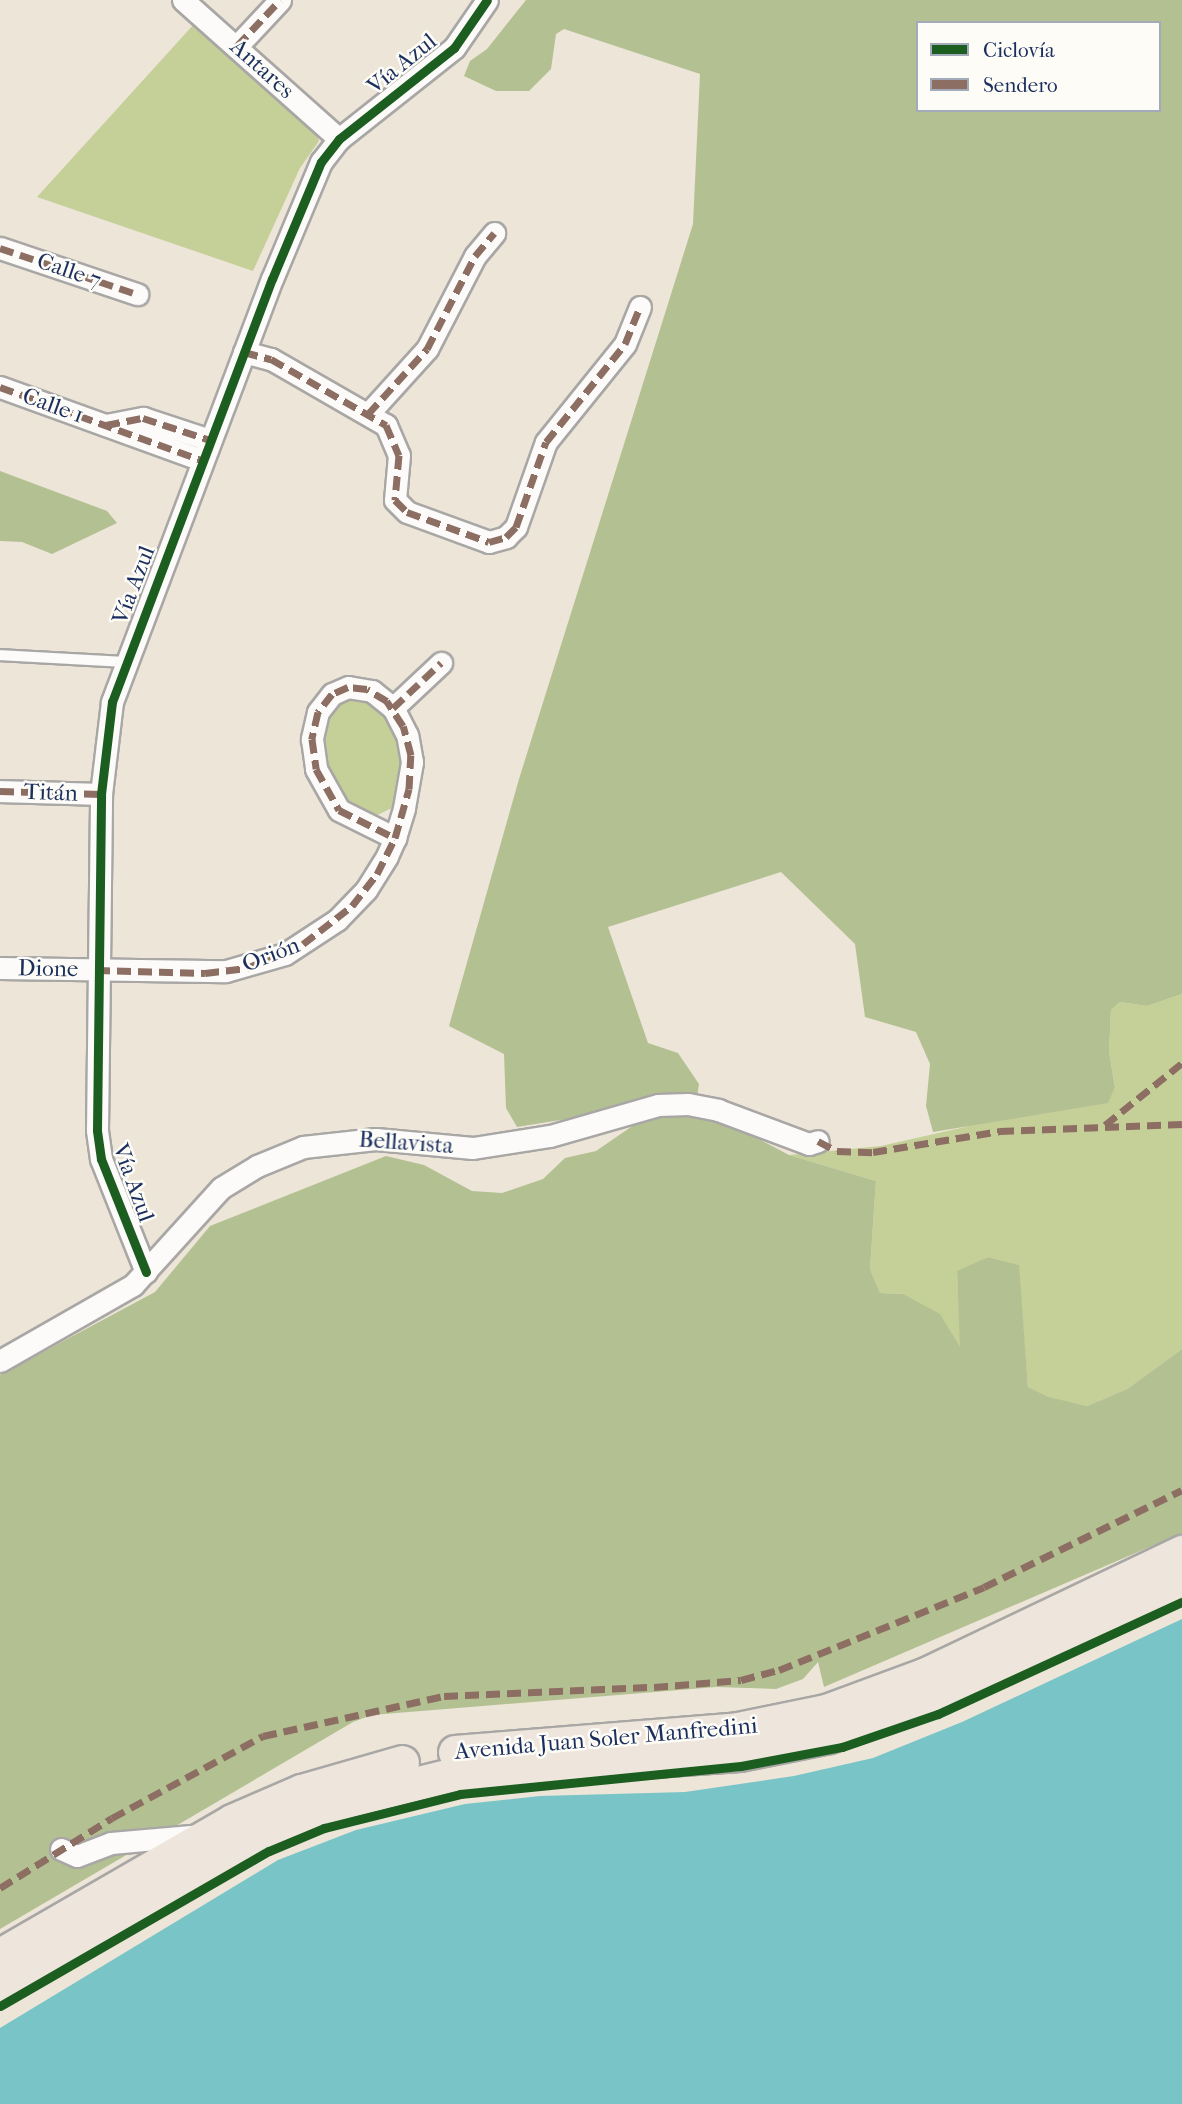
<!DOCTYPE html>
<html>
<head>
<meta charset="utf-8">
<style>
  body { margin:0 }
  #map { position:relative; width:1182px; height:2104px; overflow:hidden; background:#ede5d8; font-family:"IM FELL French Canon",serif }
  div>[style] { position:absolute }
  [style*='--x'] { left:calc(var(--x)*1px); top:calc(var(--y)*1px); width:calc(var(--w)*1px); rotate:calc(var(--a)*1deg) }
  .green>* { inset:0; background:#c5cf98 }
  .forest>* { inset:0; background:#b3c192 }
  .water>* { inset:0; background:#79c4c7 }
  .roads { filter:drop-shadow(2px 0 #a9a7a5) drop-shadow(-2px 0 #a9a7a5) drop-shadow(0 2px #a9a7a5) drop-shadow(0 -2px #a9a7a5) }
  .service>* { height:10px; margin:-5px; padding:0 5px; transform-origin:5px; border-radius:5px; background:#fcfbf9 }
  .minor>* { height:21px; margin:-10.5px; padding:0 10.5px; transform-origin:10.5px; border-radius:10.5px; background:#fcfbf9 }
  .trunk>* { height:33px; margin:-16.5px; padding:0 16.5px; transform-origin:16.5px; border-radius:16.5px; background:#eee6dd }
  .quiet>* { height:7px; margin-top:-3.5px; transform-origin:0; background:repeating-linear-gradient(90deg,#8d6e63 0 14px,transparent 0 21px) }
  .cycleway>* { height:9px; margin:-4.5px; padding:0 4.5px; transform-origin:4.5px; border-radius:4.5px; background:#1b5e20 }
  span { translate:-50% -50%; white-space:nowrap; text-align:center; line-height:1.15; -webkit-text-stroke:5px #fdfcf7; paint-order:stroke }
  .street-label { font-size:23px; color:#1b2f5e }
  .legend { position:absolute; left:916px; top:21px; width:245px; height:91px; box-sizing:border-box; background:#fdfcf7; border:2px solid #a3aaba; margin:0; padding:9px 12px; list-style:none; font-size:21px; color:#1b2f5e }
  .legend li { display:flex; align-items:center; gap:14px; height:35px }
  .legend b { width:35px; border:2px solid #a3aaba }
</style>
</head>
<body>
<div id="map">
  <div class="green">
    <div style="clip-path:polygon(195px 23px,315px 132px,319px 141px,300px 168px,253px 271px,37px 197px)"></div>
    <div style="clip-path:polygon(359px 695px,384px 710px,398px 734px,404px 764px,397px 800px,392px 808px,373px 817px,346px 804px,321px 759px,323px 722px,337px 701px)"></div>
    <div style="clip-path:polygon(1182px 994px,1182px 1349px,1127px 1389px,1087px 1406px,1048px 1398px,1028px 1387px,1018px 1265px,988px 1257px,957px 1272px,961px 1348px,903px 1294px,880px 1293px,870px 1269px,876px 1181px,789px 1155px,881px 1146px,1031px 1112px,1115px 1086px,1109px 1052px,1111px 1010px,1120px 1002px,1147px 1006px)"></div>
  </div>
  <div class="forest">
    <div style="clip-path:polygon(evenodd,526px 0,1182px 0,1182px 994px,1147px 1006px,1120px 1002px,1111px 1010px,1109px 1052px,1115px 1087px,1108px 1103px,933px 1132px,926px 1106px,930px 1064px,916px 1032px,865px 1017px,855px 944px,781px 872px,608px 927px,648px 1043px,678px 1053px,699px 1084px,697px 1098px,517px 1127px,506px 1108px,504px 1054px,449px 1026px,519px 779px,693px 224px,700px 74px,564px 29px,556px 34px,551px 69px,529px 91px,496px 91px,464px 76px,470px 61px,487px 49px,526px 0,918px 23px,1159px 23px,1159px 110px,918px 110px,918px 23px)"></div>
    <div style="clip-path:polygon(0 471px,107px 511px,117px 523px,52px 554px,22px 542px,0 541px)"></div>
    <div style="clip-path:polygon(689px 1109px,734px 1126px,789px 1155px,876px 1181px,870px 1269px,880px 1293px,903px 1294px,940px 1314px,960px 1347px,957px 1271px,988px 1257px,1019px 1265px,1028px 1387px,1048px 1397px,1087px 1406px,1127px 1389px,1182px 1349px,1182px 1533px,824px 1687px,818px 1662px,803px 1679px,776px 1689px,716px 1687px,372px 1715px,353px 1722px,0 1929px,0 1375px,155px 1292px,210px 1226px,386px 1156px,424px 1165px,472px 1191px,502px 1193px,543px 1179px,565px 1158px,596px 1151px,647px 1116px)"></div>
  </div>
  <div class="water">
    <div style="clip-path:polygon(1182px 1619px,1182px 2104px,0 2104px,0 2028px,278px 1860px,356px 1830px,465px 1804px,540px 1796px,685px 1792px,794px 1776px,873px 1758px,962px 1722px)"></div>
  </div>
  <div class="roads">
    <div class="service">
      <div style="--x:0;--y:655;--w:125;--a:3.2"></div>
    </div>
    <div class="minor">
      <div style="--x:183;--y:0;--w:209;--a:41.7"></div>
      <div style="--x:237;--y:46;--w:63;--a:-46.9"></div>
      <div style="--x:0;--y:248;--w:145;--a:18.6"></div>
      <div style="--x:244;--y:352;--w:28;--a:15"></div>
      <div style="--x:271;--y:359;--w:133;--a:29.9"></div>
      <div style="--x:386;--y:425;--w:33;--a:67"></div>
      <div style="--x:399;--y:455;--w:45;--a:95.1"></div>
      <div style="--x:395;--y:500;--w:17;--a:45"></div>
      <div style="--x:407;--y:512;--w:87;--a:20.1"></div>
      <div style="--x:489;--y:542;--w:18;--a:-16"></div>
      <div style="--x:506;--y:537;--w:14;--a:-45"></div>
      <div style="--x:516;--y:527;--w:90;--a:-70.6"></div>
      <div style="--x:546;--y:442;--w:126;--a:-51.1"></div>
      <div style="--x:625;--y:344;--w:40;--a:-68"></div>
      <div style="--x:0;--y:387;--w:215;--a:19.9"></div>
      <div style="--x:368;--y:414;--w:88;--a:-47.8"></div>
      <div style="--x:427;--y:349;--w:105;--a:-62.7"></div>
      <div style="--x:475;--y:256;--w:30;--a:-50"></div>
      <div style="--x:106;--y:425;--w:38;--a:-11"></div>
      <div style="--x:143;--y:418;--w:71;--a:18.2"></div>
      <div style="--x:393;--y:708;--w:66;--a:-43.2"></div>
      <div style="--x:0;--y:791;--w:101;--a:1.7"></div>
      <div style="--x:0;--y:968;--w:226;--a:0.8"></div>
      <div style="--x:226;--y:971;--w:61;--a:-16.1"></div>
      <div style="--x:285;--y:954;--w:62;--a:-33.2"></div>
      <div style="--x:337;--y:920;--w:42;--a:-46"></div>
      <div style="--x:366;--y:890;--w:40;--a:-58"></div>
      <div style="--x:387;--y:856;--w:20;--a:-66"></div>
      <div style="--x:395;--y:838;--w:31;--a:-73"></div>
      <div style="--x:404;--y:808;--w:47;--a:-80.1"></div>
      <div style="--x:412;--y:762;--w:27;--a:-100"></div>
      <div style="--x:407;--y:735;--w:30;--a:-117"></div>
      <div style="--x:393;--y:708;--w:27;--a:-141"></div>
      <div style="--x:372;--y:691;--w:24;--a:-171"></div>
      <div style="--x:348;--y:687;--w:17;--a:156"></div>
      <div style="--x:332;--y:694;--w:23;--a:128"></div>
      <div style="--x:318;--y:712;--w:28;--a:103"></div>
      <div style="--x:312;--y:739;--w:30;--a:82"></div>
      <div style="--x:316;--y:769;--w:47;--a:60.7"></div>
      <div style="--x:339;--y:810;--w:63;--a:26.6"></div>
      <div style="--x:146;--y:1272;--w:122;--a:-111.7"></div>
      <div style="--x:101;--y:1159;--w:29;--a:-98"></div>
      <div style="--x:97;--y:1130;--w:336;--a:-89.3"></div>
      <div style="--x:101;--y:794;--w:93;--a:-83.2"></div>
      <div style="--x:112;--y:702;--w:452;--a:-69.3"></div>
      <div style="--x:272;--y:279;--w:127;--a:-67.3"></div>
      <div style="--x:321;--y:162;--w:29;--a:-52"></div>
      <div style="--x:339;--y:139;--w:147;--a:-38.4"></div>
      <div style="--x:454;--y:48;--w:58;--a:-55.5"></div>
      <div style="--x:0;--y:1361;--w:153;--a:-29.7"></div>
      <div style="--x:133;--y:1285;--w:131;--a:-47.8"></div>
      <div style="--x:221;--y:1188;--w:42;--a:-31.4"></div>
      <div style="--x:257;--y:1166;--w:50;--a:-22.4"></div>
      <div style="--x:303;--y:1147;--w:73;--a:-6.3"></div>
      <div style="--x:376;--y:1139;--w:97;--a:5.3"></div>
      <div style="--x:473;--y:1148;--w:78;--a:-8.9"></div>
      <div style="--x:550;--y:1136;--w:112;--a:-16"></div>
      <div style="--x:658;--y:1105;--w:30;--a:-2"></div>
      <div style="--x:688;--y:1104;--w:31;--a:11"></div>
      <div style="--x:718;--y:1110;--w:97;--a:20.5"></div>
      <div style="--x:809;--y:1144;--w:9;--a:-18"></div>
      <div style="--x:61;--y:1849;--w:17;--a:24"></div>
      <div style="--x:77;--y:1856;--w:36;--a:-21"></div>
      <div style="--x:111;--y:1843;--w:89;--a:-5.1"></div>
    </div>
    <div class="trunk">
      <div style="--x:455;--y:1752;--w:284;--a:-4.6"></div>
      <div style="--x:738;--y:1729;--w:90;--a:-11.6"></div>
      <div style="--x:826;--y:1711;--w:107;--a:-20.3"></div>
      <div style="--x:926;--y:1674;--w:284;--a:-25.5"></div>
      <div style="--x:0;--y:1955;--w:268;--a:-30"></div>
      <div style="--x:232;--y:1821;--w:75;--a:-23.5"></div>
      <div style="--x:301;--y:1791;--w:105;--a:-16"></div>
      <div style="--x:0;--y:1985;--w:282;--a:-30"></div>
      <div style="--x:244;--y:1844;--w:111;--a:-22.9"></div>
      <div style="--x:346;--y:1801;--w:111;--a:-14"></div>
      <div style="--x:454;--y:1774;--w:286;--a:-4"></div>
      <div style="--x:739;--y:1754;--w:92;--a:-11.3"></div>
      <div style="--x:829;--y:1736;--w:111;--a:-19.4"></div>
      <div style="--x:934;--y:1699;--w:274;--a:-25.3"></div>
    </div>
  </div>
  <div class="quiet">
    <div style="--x:237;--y:46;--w:63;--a:-46.9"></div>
    <div style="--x:0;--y:248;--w:145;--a:18.6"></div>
    <div style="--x:244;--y:352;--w:28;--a:15"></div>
    <div style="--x:271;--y:359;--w:133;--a:29.9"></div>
    <div style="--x:386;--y:425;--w:33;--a:67"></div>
    <div style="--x:399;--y:455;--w:45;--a:95.1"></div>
    <div style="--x:395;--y:500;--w:17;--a:45"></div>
    <div style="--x:407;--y:512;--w:87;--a:20.1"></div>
    <div style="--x:489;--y:542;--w:18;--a:-16"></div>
    <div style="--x:506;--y:537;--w:14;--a:-45"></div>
    <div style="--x:516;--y:527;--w:90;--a:-70.6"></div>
    <div style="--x:546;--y:442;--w:126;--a:-51.1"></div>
    <div style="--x:625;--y:344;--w:40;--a:-68"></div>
    <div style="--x:0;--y:387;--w:215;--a:19.9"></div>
    <div style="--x:368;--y:414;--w:88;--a:-47.8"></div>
    <div style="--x:427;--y:349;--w:105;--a:-62.7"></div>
    <div style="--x:475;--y:256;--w:30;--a:-50"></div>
    <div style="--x:106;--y:425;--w:38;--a:-11"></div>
    <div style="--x:143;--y:418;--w:71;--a:18.2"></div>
    <div style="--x:393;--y:708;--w:66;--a:-43.2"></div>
    <div style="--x:0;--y:791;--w:101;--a:1.7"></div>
    <div style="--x:96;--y:970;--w:109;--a:1.6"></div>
    <div style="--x:205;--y:973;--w:42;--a:-6.8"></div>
    <div style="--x:247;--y:968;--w:61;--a:-23.2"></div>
    <div style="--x:303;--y:944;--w:62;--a:-37.8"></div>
    <div style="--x:352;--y:906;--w:41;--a:-52"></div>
    <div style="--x:377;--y:874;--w:40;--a:-63.4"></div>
    <div style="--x:395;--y:838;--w:51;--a:-74.1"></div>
    <div style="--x:409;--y:789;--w:34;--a:-87"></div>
    <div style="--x:411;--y:755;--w:30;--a:-105"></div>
    <div style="--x:403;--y:726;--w:30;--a:-123"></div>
    <div style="--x:387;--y:701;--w:23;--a:-149"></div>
    <div style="--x:367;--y:689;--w:19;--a:-174"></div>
    <div style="--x:348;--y:687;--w:17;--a:156"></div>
    <div style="--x:332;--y:694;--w:23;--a:128"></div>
    <div style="--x:318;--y:712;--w:28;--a:103"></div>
    <div style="--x:312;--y:739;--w:30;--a:82"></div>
    <div style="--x:316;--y:769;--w:47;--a:60.7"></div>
    <div style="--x:339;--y:810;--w:63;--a:26.6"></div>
    <div style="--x:1105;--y:1125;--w:99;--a:-38.8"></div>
    <div style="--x:818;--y:1141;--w:21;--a:28"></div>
    <div style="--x:837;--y:1151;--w:36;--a:2"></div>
    <div style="--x:873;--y:1152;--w:129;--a:-9.4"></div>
    <div style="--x:1000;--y:1131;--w:182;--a:-2.2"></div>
    <div style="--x:0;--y:1888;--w:132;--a:-32"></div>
    <div style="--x:112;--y:1818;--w:172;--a:-28.5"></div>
    <div style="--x:263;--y:1736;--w:185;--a:-12.5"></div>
    <div style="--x:444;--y:1696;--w:210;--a:-2.5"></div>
    <div style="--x:654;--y:1687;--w:87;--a:-4.6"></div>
    <div style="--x:741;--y:1680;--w:39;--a:-15"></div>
    <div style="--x:779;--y:1670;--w:221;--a:-22"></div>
    <div style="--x:984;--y:1587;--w:220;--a:-26.1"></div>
  </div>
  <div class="cycleway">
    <div style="--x:146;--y:1272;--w:122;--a:-111.7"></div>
    <div style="--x:101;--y:1159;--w:29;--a:-98"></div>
    <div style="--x:97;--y:1130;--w:336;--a:-89.3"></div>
    <div style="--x:101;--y:794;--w:93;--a:-83.2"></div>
    <div style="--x:112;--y:702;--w:452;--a:-69.3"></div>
    <div style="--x:272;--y:279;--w:127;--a:-67.3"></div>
    <div style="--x:321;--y:162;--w:29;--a:-52"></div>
    <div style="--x:339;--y:139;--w:147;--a:-38.4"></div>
    <div style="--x:454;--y:48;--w:58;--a:-55.5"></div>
    <div style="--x:0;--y:2006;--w:310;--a:-30"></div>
    <div style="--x:269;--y:1851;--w:60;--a:-22.7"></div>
    <div style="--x:324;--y:1828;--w:140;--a:-14"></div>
    <div style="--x:460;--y:1794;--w:282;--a:-5.7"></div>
    <div style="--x:741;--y:1766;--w:103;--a:-10.7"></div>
    <div style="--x:842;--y:1747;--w:102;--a:-19"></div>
    <div style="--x:938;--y:1714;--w:268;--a:-24.7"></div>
  </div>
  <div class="street-label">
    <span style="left:402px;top:64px;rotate:-39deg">Vía Azul</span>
    <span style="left:262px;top:69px;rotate:42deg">Antares</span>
    <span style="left:69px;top:271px;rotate:19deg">Calle 7</span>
    <span style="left:53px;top:406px;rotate:20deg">Calle 1</span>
    <span style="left:134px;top:585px;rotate:-69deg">Vía Azul</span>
    <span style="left:51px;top:793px;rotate:2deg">Titán</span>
    <span style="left:271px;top:955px;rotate:-21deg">Orión</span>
    <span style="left:48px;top:969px;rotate:1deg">Dione</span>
    <span style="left:406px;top:1143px;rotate:4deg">Bellavista</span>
    <span style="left:133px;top:1183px;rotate:70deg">Vía Azul</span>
    <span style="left:606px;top:1739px;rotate:-5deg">Avenida Juan Soler Manfredini</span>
  </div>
  <ul class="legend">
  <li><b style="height:9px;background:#1b5e20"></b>Ciclovía</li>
  <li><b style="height:9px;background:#8d6e63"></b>Sendero</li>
  </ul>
</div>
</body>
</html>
